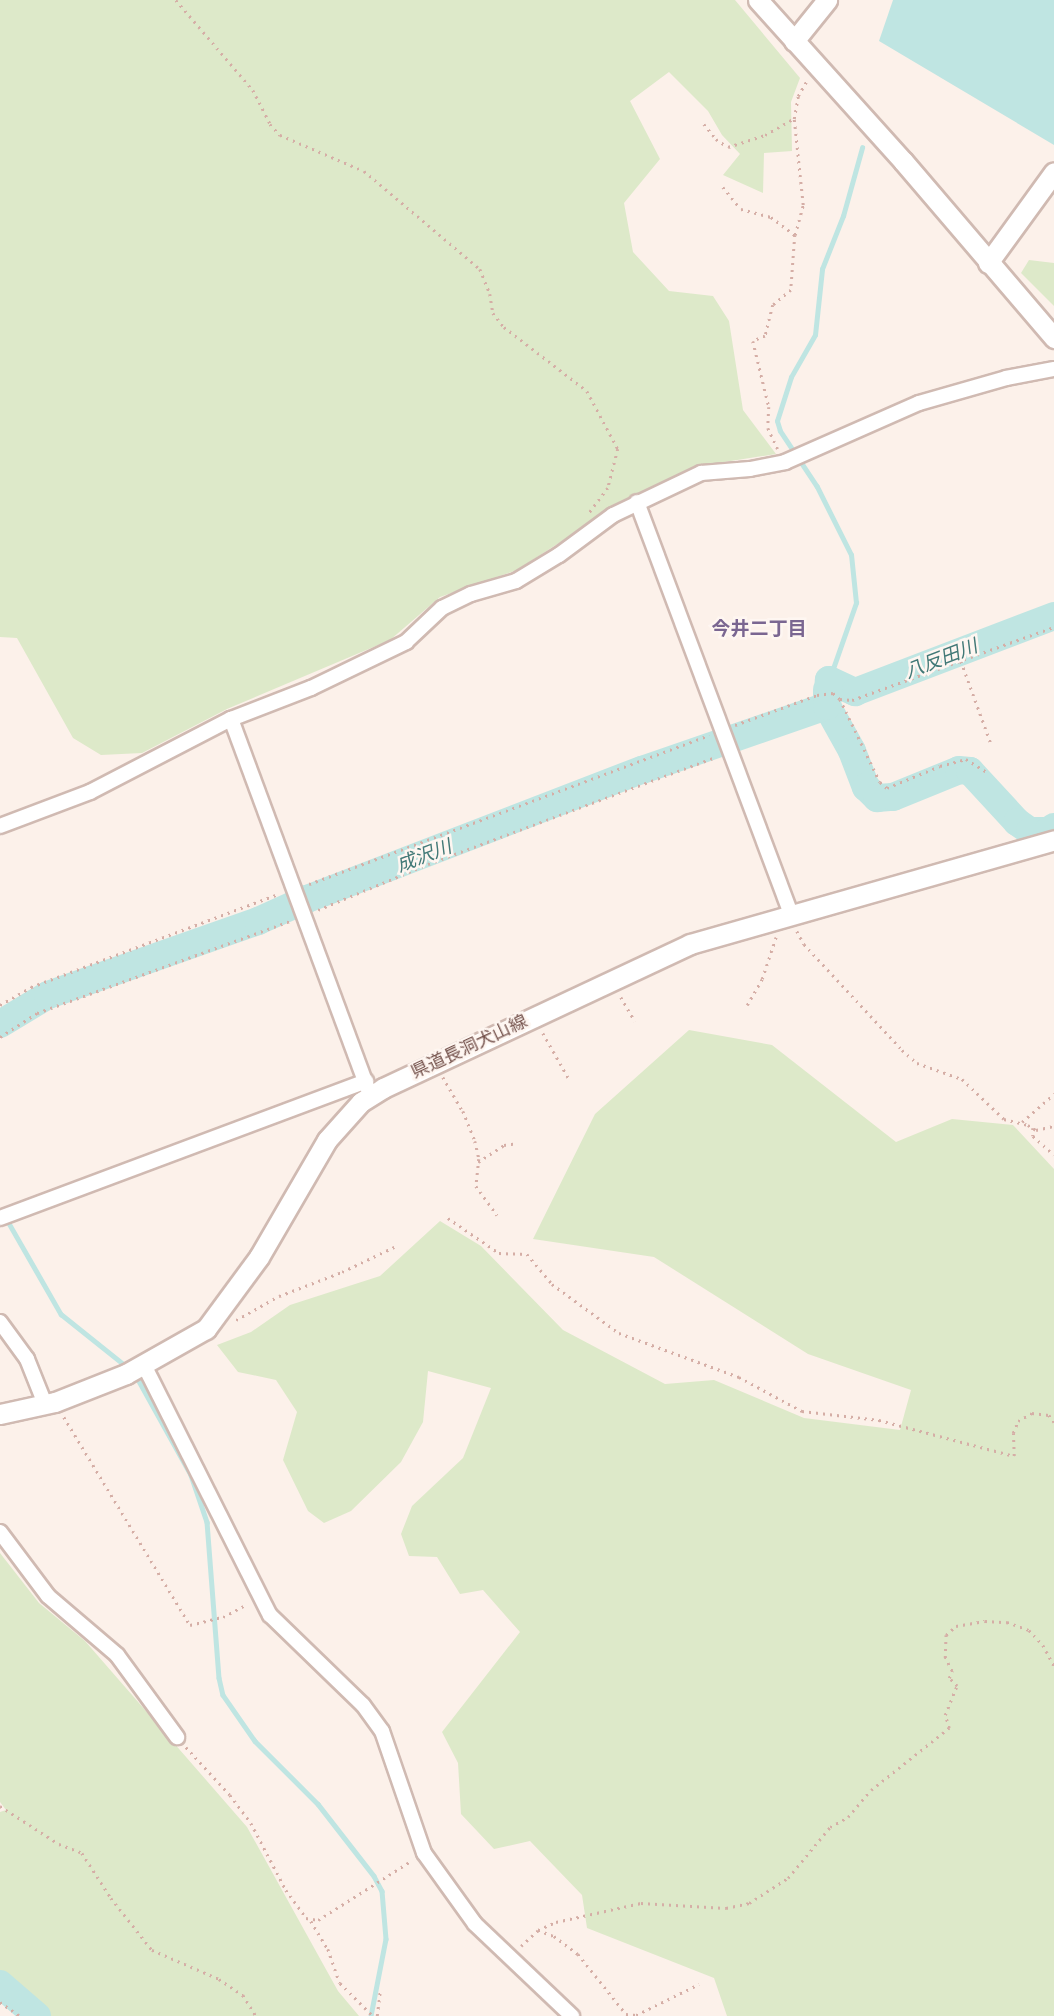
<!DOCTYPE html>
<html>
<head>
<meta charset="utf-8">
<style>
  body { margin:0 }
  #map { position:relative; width:1054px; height:2016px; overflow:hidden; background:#fcf1ea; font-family:"Public Sans","Noto Sans JP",sans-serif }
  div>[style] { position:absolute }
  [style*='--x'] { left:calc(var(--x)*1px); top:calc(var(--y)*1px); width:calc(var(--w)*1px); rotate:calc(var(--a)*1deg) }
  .green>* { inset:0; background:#dde9c9 }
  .water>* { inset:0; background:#bfe5e2 }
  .stream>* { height:4.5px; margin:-2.25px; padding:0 2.25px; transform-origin:2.25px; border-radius:2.25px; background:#bfe5e2 }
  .river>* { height:28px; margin:-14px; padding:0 14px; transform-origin:14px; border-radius:14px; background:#bfe5e2 }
  .path>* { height:2.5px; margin-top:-1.25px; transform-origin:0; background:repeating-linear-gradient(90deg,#d5aea6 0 2px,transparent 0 7px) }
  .roads { filter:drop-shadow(2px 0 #d0bab2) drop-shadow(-2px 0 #d0bab2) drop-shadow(0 2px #d0bab2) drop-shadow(0 -2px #d0bab2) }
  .street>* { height:14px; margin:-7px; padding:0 7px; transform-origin:7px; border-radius:7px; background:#fff }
  .secondary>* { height:19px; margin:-9.5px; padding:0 9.5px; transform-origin:9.5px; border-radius:9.5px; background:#fff }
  span { translate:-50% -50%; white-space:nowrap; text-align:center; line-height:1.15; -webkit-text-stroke:5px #fef6f1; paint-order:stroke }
  .street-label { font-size:18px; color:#76544e }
  .neighbourhood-label { font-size:19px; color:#7a6691; font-weight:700 }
  .water-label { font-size:19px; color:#427977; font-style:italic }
</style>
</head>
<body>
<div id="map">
  <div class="green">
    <div style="clip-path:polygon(0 0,735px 0,800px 78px,791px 102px,792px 151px,764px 153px,763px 193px,723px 175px,740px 154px,722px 135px,708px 111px,669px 72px,630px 101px,660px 159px,624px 203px,633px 252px,669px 291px,713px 296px,729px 321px,743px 410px,776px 454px,699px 466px,610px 510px,517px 570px,440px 597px,390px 640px,227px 709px,142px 753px,101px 755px,73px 738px,17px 638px,0 637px)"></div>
    <div style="clip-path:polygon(1029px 260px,1054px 263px,1054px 306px,1021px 273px)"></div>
    <div style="clip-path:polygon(689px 1030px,772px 1045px,896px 1142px,952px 1119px,1013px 1125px,1054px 1169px,1054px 2016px,727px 2016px,714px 1978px,587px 1928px,582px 1895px,530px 1841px,494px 1849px,461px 1814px,458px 1763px,442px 1732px,520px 1632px,483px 1590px,460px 1594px,437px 1557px,409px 1556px,401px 1534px,412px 1506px,463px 1458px,491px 1388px,428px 1371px,423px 1422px,401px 1462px,351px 1511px,324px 1523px,308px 1511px,283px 1460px,297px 1412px,276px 1380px,238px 1372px,217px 1345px,251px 1332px,290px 1305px,380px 1276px,440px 1221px,481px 1246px,563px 1330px,665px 1384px,714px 1380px,804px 1418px,900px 1430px,911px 1390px,808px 1354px,654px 1257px,533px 1239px,595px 1114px)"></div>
    <div style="clip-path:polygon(0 1553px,39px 1603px,85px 1641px,247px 1827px,338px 1991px,359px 2016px,41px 2016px,0 1978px,0 1812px,6px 1810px,0 1802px)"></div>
  </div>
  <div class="water">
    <div style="clip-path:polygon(893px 0,1054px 0,1054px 145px,879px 41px)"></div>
  </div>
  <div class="stream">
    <div style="--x:829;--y:680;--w:82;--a:-70.7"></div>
    <div style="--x:856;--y:603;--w:48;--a:-95.9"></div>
    <div style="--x:851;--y:555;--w:76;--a:-116.6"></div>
    <div style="--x:817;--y:487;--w:67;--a:-123.5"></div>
    <div style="--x:780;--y:431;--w:10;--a:-107"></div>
    <div style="--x:777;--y:421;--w:46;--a:-72.3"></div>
    <div style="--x:791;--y:377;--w:48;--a:-60.3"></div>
    <div style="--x:815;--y:335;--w:66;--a:-83.9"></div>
    <div style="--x:822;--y:269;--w:57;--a:-68.4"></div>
    <div style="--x:843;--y:216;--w:71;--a:-74.4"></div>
    <div style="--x:6;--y:1218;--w:111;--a:60.2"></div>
    <div style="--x:61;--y:1314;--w:83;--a:38.7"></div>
    <div style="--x:135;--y:1374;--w:115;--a:61"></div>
    <div style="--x:191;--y:1475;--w:50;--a:71.2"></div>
    <div style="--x:207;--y:1522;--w:156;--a:85.6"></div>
    <div style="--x:219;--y:1678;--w:17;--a:77"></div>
    <div style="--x:223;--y:1695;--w:56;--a:55.2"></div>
    <div style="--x:255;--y:1741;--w:89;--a:45"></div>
    <div style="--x:318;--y:1804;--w:91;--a:52.1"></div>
    <div style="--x:374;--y:1876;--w:17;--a:62"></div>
    <div style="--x:382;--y:1891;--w:48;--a:85.2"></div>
    <div style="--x:386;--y:1939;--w:78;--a:101"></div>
  </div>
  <div class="river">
    <div style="--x:829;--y:680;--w:29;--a:25"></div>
    <div style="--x:855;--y:692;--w:213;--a:-20.9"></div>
    <div style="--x:827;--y:690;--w:16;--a:90"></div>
    <div style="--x:827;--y:706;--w:51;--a:60.9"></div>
    <div style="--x:852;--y:751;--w:39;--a:69"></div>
    <div style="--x:866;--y:787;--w:16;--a:45"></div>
    <div style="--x:877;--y:798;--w:16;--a:-4"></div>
    <div style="--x:893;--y:797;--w:71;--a:-22.2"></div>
    <div style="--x:959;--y:770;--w:11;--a:5"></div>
    <div style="--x:970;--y:771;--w:69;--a:47.3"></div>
    <div style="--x:1017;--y:822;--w:16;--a:35"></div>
    <div style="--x:1030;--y:831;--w:18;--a:0"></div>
    <div style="--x:1048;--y:831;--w:7;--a:-34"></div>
    <div style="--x:0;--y:1024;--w:56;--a:-31.1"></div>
    <div style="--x:48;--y:995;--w:223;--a:-19.4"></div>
    <div style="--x:258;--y:921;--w:54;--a:-24.2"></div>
    <div style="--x:307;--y:899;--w:359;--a:-21.1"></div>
    <div style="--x:642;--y:770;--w:196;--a:-19.1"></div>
    <div style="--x:827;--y:706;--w:26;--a:-86"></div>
    <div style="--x:0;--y:1984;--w:49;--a:40.9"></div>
  </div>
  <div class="path">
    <div style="--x:176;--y:0;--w:118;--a:49.5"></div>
    <div style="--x:253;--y:90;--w:38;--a:63"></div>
    <div style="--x:270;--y:124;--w:15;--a:48"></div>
    <div style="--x:280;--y:135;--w:91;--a:23.2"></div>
    <div style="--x:364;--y:171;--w:152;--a:40.2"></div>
    <div style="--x:480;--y:269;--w:27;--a:68"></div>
    <div style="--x:490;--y:294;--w:19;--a:81"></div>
    <div style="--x:493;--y:313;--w:18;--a:52"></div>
    <div style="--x:504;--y:327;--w:105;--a:37.6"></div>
    <div style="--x:587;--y:391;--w:66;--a:61.9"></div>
    <div style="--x:618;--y:449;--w:40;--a:104.4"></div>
    <div style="--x:608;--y:488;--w:31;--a:127"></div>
    <div style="--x:704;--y:124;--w:19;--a:51"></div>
    <div style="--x:716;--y:139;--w:14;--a:34"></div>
    <div style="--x:728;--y:147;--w:39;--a:-18"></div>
    <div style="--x:765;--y:135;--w:32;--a:-30"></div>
    <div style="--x:723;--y:187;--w:28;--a:51"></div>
    <div style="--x:741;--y:209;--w:31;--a:15"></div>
    <div style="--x:771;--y:217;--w:30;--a:37"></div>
    <div style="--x:795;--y:235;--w:55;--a:94.2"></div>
    <div style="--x:791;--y:290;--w:23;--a:140"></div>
    <div style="--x:773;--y:305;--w:32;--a:104"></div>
    <div style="--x:765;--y:336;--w:13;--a:157"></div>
    <div style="--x:753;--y:341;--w:68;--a:76.4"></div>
    <div style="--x:769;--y:407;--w:21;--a:93"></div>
    <div style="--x:768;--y:428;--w:23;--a:65"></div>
    <div style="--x:795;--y:235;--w:31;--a:-75"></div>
    <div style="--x:803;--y:205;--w:86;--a:-96"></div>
    <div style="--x:794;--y:119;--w:23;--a:-80"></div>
    <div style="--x:798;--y:96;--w:20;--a:-60"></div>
    <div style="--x:961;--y:661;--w:90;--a:70"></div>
    <div style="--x:840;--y:699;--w:92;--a:64.3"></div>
    <div style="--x:880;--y:782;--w:9;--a:41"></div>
    <div style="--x:887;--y:788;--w:57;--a:-22.5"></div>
    <div style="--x:940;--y:766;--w:27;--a:-15"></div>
    <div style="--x:966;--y:759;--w:25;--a:32"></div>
    <div style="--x:735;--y:725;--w:87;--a:-20.1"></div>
    <div style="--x:817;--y:695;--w:16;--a:-7"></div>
    <div style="--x:833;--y:693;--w:9;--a:41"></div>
    <div style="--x:840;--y:699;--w:12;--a:5"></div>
    <div style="--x:852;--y:700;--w:215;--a:-19.9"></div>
    <div style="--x:309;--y:884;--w:427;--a:-20.4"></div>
    <div style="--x:318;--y:910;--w:119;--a:-22.7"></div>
    <div style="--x:428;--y:864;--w:307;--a:-20.4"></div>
    <div style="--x:797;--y:931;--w:15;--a:62"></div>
    <div style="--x:804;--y:944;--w:144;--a:47.2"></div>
    <div style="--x:902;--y:1050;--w:20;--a:41"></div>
    <div style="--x:917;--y:1063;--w:48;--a:19.6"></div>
    <div style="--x:962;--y:1079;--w:58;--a:43.6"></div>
    <div style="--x:1004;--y:1119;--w:25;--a:14"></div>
    <div style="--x:1028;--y:1125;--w:9;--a:32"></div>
    <div style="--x:1036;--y:1130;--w:18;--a:-13"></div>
    <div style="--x:621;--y:997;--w:28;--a:60"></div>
    <div style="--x:0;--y:1005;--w:36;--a:-30"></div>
    <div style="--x:31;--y:987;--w:265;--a:-20.6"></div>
    <div style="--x:747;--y:1005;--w:30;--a:-60"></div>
    <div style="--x:762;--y:979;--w:44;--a:-71.6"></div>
    <div style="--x:543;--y:1033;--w:53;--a:60.5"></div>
    <div style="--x:0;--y:1037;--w:44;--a:-33"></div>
    <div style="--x:37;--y:1013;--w:271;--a:-20"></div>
    <div style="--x:443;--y:1077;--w:39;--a:60"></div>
    <div style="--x:463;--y:1111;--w:32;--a:68"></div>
    <div style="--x:475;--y:1141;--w:18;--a:77"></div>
    <div style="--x:479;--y:1159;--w:27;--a:96"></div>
    <div style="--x:476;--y:1186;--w:36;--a:54"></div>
    <div style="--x:1022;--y:1122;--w:43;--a:-41.2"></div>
    <div style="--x:1033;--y:1128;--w:8;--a:90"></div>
    <div style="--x:1033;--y:1136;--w:28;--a:42"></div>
    <div style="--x:478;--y:1162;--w:31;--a:-33"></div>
    <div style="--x:504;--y:1145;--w:14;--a:-8"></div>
    <div style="--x:448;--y:1218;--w:62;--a:34.5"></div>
    <div style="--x:499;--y:1253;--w:28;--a:2"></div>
    <div style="--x:527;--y:1254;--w:39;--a:50"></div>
    <div style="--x:552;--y:1284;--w:83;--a:36.2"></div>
    <div style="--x:619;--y:1333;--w:128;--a:20.1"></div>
    <div style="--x:739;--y:1377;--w:72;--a:28.4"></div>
    <div style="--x:802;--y:1411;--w:78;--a:6.7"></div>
    <div style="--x:879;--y:1420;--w:140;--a:14.9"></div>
    <div style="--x:1014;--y:1456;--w:23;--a:-92"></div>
    <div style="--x:1013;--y:1433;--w:13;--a:-67"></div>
    <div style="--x:1018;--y:1421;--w:16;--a:-30"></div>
    <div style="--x:1032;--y:1413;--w:17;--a:7"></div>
    <div style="--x:1049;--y:1415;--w:9;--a:54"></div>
    <div style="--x:236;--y:1320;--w:49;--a:-29.2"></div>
    <div style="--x:279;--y:1296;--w:67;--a:-20.9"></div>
    <div style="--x:342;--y:1272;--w:58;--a:-25.7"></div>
    <div style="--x:64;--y:1417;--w:243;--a:58.8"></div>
    <div style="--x:190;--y:1625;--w:34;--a:-14"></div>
    <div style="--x:223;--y:1617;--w:27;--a:-28"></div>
    <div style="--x:186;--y:1747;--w:65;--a:47.5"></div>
    <div style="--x:230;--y:1795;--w:35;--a:53"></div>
    <div style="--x:251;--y:1823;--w:76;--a:62.4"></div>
    <div style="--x:286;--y:1890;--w:34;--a:54"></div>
    <div style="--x:306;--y:1918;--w:12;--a:9"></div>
    <div style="--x:318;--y:1920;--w:110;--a:-32.4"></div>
    <div style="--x:0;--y:1806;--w:70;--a:32.8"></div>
    <div style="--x:59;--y:1844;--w:25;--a:21"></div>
    <div style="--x:82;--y:1853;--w:54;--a:57.2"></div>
    <div style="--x:111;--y:1898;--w:66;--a:51.7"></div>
    <div style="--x:152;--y:1950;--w:73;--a:23.4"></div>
    <div style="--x:219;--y:1979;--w:29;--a:34"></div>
    <div style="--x:243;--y:1995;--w:25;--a:58"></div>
    <div style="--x:311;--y:1921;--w:33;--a:59"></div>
    <div style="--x:328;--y:1949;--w:36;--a:71"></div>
    <div style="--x:340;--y:1983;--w:47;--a:45"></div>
    <div style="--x:538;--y:1930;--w:17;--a:21"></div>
    <div style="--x:554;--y:1936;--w:30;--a:37"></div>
    <div style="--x:578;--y:1954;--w:77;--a:51.3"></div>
    <div style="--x:626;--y:2014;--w:10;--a:6"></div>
    <div style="--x:636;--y:2015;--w:70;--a:-26.2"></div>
    <div style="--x:521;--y:1946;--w:23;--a:-43"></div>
    <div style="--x:538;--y:1930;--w:20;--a:-24"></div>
    <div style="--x:556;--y:1922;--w:87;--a:-12.6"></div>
    <div style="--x:641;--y:1903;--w:85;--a:3.4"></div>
    <div style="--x:726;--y:1908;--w:24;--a:-12"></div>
    <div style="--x:749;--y:1903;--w:46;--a:-32.7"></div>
    <div style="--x:788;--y:1878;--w:66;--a:-50.5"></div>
    <div style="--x:830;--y:1827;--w:21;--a:-29"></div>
    <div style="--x:848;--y:1817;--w:35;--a:-50"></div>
    <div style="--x:871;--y:1790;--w:100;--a:-38.5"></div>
    <div style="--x:949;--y:1728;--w:14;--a:-107"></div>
    <div style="--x:945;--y:1715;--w:31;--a:-68"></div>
    <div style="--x:957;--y:1686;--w:11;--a:-135"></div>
    <div style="--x:949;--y:1678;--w:8;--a:-67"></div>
    <div style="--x:952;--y:1671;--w:15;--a:-118"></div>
    <div style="--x:945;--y:1658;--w:23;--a:-88"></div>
    <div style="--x:946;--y:1635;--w:13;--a:-42"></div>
    <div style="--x:956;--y:1626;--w:29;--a:-10"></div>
    <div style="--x:985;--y:1621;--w:22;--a:3"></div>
    <div style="--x:1007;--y:1622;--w:23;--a:20"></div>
    <div style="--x:1029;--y:1630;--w:21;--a:47"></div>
    <div style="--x:1043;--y:1645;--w:24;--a:62"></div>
    <div style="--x:0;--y:2002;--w:24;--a:35"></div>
    <div style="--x:377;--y:2016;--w:25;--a:-83"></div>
  </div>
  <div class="roads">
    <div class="street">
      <div style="--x:637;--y:502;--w:440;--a:69.5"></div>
      <div style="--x:231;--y:719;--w:401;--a:69.7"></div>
      <div style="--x:0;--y:826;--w:96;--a:-20.7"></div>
      <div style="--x:90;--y:792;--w:159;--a:-27.4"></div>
      <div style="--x:231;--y:719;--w:86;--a:-21.2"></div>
      <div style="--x:311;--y:688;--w:106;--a:-25.8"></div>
      <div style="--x:406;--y:642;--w:50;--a:-43.4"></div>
      <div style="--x:442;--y:608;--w:32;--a:-26"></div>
      <div style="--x:471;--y:594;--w:47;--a:-16.1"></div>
      <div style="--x:516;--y:581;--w:50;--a:-31.2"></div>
      <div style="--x:559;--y:555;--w:67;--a:-36.5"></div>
      <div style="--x:613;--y:515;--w:98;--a:-25.5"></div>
      <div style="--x:701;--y:473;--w:49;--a:-4.7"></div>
      <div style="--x:750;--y:469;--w:36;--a:-11"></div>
      <div style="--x:785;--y:462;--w:146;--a:-23.8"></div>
      <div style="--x:919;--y:403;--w:91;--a:-16"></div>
      <div style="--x:1006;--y:378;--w:49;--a:-10.6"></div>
      <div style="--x:0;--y:1218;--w:391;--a:-20.5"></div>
      <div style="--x:0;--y:1322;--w:46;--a:53.9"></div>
      <div style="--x:27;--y:1359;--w:48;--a:68.2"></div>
      <div style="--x:144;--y:1365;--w:280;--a:63.3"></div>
      <div style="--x:270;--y:1615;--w:129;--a:44.1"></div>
      <div style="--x:363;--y:1705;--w:32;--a:54"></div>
      <div style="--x:382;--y:1731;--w:129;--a:71"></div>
      <div style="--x:424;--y:1853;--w:87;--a:54.3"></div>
      <div style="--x:475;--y:1924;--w:134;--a:43.5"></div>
      <div style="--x:0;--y:1532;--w:80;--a:53.1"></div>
      <div style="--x:48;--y:1596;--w:91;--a:40.5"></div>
      <div style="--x:117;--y:1655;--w:102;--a:53.8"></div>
    </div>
    <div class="secondary">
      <div style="--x:758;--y:0;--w:217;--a:48"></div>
      <div style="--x:903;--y:161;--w:233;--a:49.5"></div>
      <div style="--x:794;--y:41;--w:53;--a:-51.2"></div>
      <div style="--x:988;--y:263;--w:112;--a:-54"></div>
      <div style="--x:0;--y:1414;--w:56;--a:-12.3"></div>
      <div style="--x:55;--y:1402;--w:76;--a:-21.5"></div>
      <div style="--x:126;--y:1374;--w:92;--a:-29.4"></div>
      <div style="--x:206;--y:1329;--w:89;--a:-53.6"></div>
      <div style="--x:259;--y:1257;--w:135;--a:-59.8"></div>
      <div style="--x:327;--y:1140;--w:51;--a:-48.2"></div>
      <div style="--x:361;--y:1102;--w:26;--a:-32"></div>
      <div style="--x:383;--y:1088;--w:339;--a:-25.1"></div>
      <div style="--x:690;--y:944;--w:379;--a:-15.9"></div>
    </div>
  </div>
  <div class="street-label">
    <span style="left:469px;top:1047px;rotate:-25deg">県道長洞犬山線</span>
  </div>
  <div class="neighbourhood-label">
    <span style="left:759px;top:629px">今井二丁目</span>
  </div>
  <div class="water-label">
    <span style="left:941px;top:659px;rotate:-21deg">八反田川</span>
    <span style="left:424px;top:856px;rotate:-21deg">成沢川</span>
  </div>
</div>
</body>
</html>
